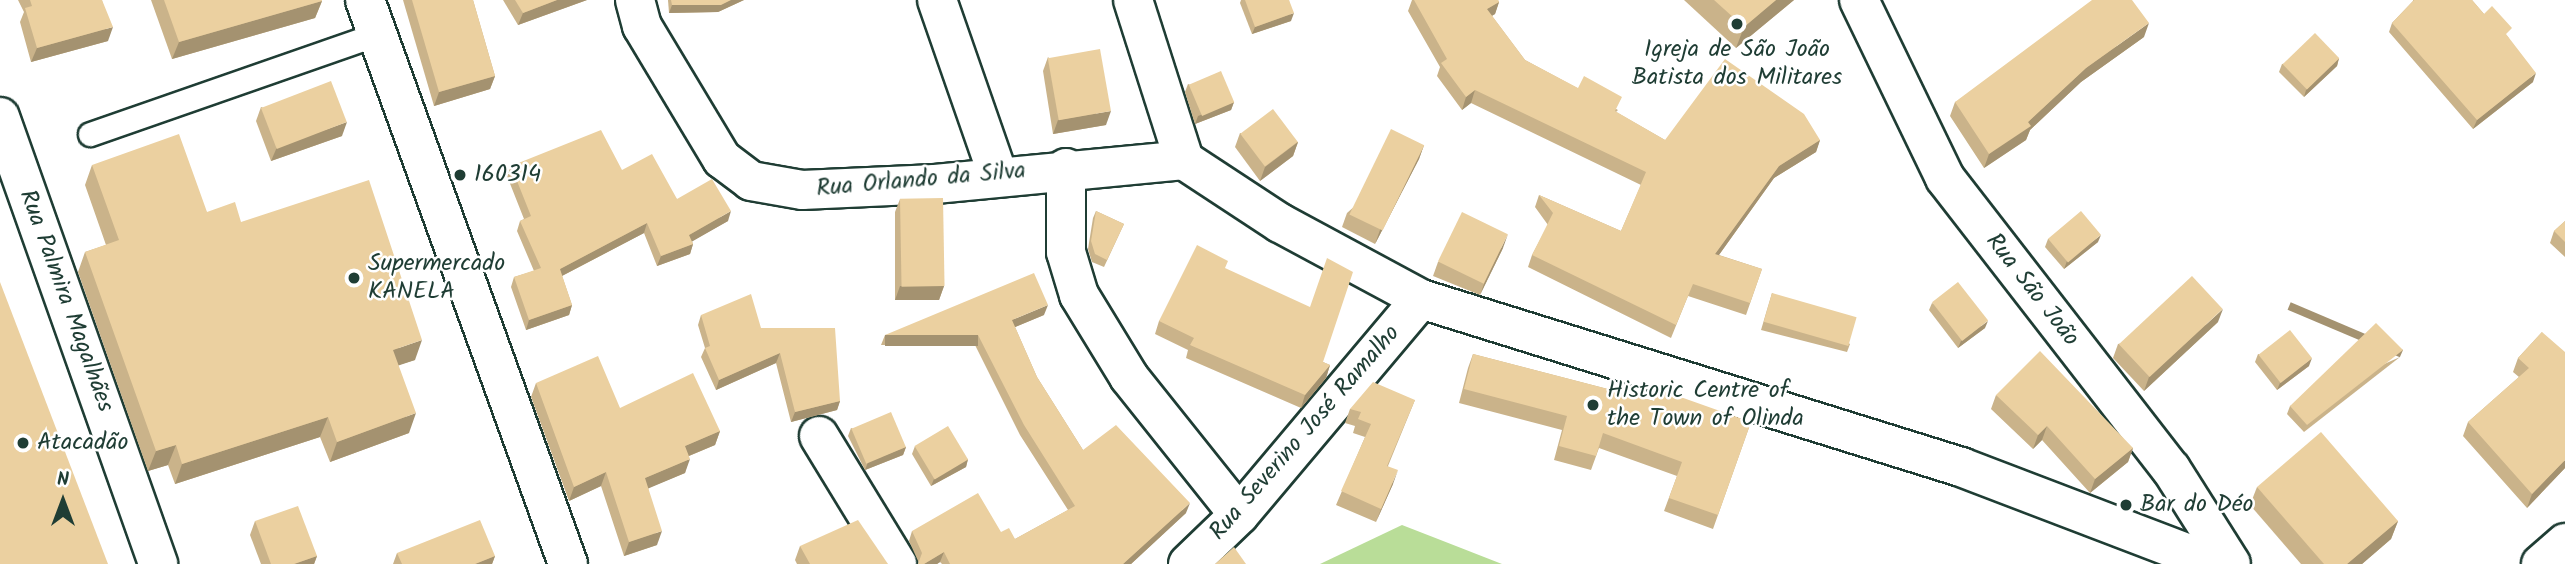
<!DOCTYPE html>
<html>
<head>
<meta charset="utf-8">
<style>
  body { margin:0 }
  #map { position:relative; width:2565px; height:564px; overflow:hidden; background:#fff; font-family:Kalam,sans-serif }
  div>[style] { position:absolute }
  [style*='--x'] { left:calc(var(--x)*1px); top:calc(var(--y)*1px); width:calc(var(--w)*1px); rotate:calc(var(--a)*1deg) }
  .green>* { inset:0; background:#b9dd98 }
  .roads { filter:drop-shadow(2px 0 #1f3d34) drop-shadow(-2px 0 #1f3d34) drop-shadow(0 2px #1f3d34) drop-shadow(0 -2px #1f3d34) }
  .lane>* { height:23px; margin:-11.5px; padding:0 11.5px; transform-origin:11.5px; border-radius:11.5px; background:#fff }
  .street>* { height:38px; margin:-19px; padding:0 19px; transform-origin:19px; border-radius:19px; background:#fff }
  .secondary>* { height:38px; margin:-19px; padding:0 19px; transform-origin:19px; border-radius:19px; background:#fff }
  .wall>* { inset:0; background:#cab38a }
  .shaded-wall>* { inset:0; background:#a49270; transform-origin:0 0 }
  .building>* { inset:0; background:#ebd0a0; transform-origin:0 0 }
  .dots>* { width:19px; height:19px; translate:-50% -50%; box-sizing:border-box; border:4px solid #fff; border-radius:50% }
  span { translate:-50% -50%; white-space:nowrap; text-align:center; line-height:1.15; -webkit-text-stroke:5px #fff; paint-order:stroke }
  .poi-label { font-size:24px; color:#1f3d34 }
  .left { translate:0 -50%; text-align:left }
  .street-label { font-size:24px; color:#1f3d34 }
  .north { position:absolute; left:28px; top:466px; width:70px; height:70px; -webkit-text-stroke:5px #fff; paint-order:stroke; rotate:0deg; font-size:19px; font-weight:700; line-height:28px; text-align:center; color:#1f3d34 }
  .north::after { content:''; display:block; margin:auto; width:24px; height:32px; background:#1f3d34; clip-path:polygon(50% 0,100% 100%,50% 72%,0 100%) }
</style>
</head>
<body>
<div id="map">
  <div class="green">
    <div style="clip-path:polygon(1402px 525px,1438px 539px,1502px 564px,1320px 564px)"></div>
  </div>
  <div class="roads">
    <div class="lane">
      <div style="--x:90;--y:134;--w:304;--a:-19.2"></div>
    </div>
    <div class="street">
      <div style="--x:937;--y:0;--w:185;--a:70.8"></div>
      <div style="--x:0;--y:117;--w:474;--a:70.5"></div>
      <div style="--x:1066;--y:168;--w:84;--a:90"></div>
      <div style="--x:1066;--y:252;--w:45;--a:73.2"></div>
      <div style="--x:1079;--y:295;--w:96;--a:58.6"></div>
      <div style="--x:1129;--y:377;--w:176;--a:51.4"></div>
      <div style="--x:819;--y:436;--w:150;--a:58.6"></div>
      <div style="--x:1188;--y:564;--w:71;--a:-43.9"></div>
      <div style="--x:1239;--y:515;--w:282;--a:-49.9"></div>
    </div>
    <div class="secondary">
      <div style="--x:365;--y:0;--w:599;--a:70.2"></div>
      <div style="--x:635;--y:0;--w:27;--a:75"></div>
      <div style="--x:642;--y:26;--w:155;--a:59"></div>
      <div style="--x:722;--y:159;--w:36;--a:37"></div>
      <div style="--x:751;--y:181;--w:52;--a:10"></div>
      <div style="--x:802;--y:190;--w:133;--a:-2.6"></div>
      <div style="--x:935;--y:184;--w:250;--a:-5.5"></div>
      <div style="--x:1133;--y:0;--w:168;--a:72.3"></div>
      <div style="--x:1184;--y:160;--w:115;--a:33.3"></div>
      <div style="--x:1280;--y:223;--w:160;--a:28.3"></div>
      <div style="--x:1421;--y:299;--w:566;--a:17.28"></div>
      <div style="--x:1961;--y:467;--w:272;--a:20.9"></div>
      <div style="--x:1859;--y:0;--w:198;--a:64.2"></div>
      <div style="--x:1945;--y:178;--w:368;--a:52.2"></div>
      <div style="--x:2171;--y:469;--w:112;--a:57.7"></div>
      <div style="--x:2541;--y:564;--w:32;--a:-41"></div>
    </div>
  </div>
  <div class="wall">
    <div style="clip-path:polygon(18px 0,102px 0,108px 41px,31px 62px,20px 22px,24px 12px)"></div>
    <div style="clip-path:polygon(151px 0,322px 0,322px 1px,315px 18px,172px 59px)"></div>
    <div style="clip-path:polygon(403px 0,473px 0,495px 76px,490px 89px,434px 106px)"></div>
    <div style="clip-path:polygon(503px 0,587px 0,518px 25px)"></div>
    <div style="clip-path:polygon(668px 0,744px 0,718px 12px,669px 13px)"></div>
    <div style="clip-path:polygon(1241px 0,1289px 0,1291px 21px,1252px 34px,1240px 3px)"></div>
    <div style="clip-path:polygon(1412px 0,1498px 0,1499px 2px,1495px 14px,1492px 16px,1525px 60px,1618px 110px,1616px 112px,1665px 140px,1820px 140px,1816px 152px,1774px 178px,1719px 255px,1762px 269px,1746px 315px,1688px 296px,1671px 338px,1528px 267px,1532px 255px,1548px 225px,1535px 207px,1539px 195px,1621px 231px,1641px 185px,1471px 103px,1462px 110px,1437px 76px,1440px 67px,1408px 11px)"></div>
    <div style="clip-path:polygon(1684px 0,1794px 0,1736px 48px)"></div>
    <div style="clip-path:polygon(2413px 0,2472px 0,2484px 14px,2508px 37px,2533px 82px,2473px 129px,2389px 32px,2392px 23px,2413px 1px)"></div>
    <div style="clip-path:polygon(2144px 37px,2081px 82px,2030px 130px,2026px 140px,1984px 168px,1950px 116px,1955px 102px)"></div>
    <div style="clip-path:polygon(1048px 57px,1106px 125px,1053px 134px,1043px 71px)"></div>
    <div style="clip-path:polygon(2339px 58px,2337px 66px,2304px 97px,2279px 72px,2282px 64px)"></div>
    <div style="clip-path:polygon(1188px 84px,1234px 102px,1231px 110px,1195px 124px,1185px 92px)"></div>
    <div style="clip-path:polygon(261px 107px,342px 136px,271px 161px,256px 121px)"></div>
    <div style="clip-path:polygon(1240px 133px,1298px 142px,1293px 156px,1260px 181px,1235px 147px)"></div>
    <div style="clip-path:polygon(1424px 145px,1419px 159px,1375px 244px,1342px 227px,1347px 213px)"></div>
    <div style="clip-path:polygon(92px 165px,207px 212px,415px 360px,398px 365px,409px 433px,330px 462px,320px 437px,175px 484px,168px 465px,148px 471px,78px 272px,85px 252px,106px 245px,85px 185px)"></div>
    <div style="clip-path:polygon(511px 166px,622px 170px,677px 199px,728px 221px,692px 241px,693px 244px,690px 254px,657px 266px,644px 233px,562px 276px,572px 305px,569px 315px,526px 330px,511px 287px,514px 277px,534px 271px,517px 231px,520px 221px,524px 219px,507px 176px)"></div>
    <div style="clip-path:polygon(900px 199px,944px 286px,939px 300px,895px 300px,895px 212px)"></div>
    <div style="clip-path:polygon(1096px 211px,1124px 224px,1104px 267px,1092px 262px,1088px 249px,1093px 218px)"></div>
    <div style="clip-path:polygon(2565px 221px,2565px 257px,2550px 243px,2554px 231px)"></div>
    <div style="clip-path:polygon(2048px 239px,2098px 242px,2064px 269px,2045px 247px)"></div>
    <div style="clip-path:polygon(1503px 248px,1480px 295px,1433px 276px,1438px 262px)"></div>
    <div style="clip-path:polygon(1225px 269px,1323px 362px,1330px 365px,1326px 378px,1301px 408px,1186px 358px,1188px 350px,1155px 334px,1159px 321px)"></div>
    <div style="clip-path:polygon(1772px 293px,1850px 344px,1847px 352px,1761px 330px)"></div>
    <div style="clip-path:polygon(1932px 303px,1985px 328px,1958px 348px,1929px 310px)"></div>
    <div style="clip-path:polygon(701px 315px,761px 328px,840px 401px,837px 410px,791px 422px,776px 363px,716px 390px,701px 357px,705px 348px,698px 325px)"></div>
    <div style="clip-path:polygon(1044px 315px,1015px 327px,1037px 377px,1083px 450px,1186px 513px,1131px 564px,942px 564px,940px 562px,937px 564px,918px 564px,919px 563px,909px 541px,912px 531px,1001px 532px,1015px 539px,1068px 510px,1020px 435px,975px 345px,881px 345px,885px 335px)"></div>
    <div style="clip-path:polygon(2218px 322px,2144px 391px,2113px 358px,2118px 344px)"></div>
    <div style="clip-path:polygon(2542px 332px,2565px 468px,2527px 508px,2463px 436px,2468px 422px,2519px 377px,2513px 372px,2518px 358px)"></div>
    <div style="clip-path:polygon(1473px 354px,1654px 401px,1751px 422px,1713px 529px,1664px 511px,1677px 476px,1599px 448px,1591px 470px,1554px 460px,1562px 430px,1459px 403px,1468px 368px)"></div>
    <div style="clip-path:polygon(2258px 354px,2309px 366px,2277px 390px,2255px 362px)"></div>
    <div style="clip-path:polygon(2400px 357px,2304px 432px,2287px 414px,2290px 406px)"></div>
    <div style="clip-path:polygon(536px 383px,620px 408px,720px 431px,715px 445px,689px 456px,685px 473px,648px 488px,657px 545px,624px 556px,601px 486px,569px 501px,531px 397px)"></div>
    <div style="clip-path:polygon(1996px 395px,2133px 448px,2128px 462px,2090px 493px,2042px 440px,2033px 449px,1991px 409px)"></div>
    <div style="clip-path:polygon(1415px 400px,1388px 466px,1393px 484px,1376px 522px,1336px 505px,1365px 437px,1353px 433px,1355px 426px,1345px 423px,1350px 409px)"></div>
    <div style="clip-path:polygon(851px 428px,906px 447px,903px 455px,865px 470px,848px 436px)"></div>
    <div style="clip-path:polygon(915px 446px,968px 459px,966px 467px,931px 486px,912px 454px)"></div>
    <div style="clip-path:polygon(2257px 487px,2398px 521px,2391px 539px,2362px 564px,2301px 564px,2250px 505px)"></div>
    <div style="clip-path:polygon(255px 521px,317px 556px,314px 564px,261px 564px,250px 535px)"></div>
    <div style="clip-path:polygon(800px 546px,888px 564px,797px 564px,795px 560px)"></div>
    <div style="clip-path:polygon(397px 553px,495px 556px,492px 564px,393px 564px)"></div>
  </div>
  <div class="shaded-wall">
    <div style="clip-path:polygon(557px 0,587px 0,518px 25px,523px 13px)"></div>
    <div style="clip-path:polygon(731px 0,744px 0,718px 12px,669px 13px,672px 5px)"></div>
    <div style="clip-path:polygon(1776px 0,1794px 0,1736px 48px,1744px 27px)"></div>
    <div style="clip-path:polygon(322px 1px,315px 18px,172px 59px,179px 42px)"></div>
    <div style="clip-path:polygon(1499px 2px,1495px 14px,1482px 21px,1487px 9px)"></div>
    <div style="clip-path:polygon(1294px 13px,1291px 21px,1252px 34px,1255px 27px)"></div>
    <div style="clip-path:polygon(2149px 23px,2144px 37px,2081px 82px,2030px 130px,2026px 140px,1984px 168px,1989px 154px,2028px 122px,2086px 68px)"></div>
    <div style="clip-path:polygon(113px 27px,108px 41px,31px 62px,37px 48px)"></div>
    <div style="clip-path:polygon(2339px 58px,2337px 66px,2304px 97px,2306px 90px)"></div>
    <div style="clip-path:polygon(2536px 73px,2533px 82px,2473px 129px,2477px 120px)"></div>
    <div style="clip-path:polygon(495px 76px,490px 89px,434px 106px,439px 92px)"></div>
    <div style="clip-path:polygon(1475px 90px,1471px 103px,1462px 110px,1466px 97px)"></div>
    <div style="clip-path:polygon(1234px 102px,1231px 110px,1195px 124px,1198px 116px)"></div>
    <div style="clip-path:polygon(1111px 111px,1106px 125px,1053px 134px,1058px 120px)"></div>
    <div style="clip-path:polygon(347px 122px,342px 136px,271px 161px,277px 147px)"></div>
    <div style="clip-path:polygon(1820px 140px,1816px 152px,1774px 178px,1711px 266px,1715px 254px,1779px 166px)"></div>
    <div style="clip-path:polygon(1298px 142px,1293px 156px,1260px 181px,1265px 167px)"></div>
    <div style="clip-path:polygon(1424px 145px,1419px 159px,1375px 244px,1380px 230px)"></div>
    <div style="clip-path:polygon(731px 211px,728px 221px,686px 245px,689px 235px)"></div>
    <div style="clip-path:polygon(647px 223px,644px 233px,556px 279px,560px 269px)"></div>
    <div style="clip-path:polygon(1508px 234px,1503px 248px,1480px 295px,1485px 281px)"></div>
    <div style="clip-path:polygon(2101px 235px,2098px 242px,2064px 269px,2067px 261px)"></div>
    <div style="clip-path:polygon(693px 244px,690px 254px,657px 266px,661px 256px)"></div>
    <div style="clip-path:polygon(900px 286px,944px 286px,939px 300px,895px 300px)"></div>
    <div style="clip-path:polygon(572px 305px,569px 315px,526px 330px,529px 320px)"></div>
    <div style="clip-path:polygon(1048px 305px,1044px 315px,1008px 330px,1012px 320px)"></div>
    <div style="clip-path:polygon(2223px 309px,2218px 322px,2144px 391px,2149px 377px)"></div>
    <div style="clip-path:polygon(1988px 321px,1985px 328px,1958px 348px,1961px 341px)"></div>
    <div style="left:885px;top:335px;width:93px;height:11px"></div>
    <div style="clip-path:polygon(422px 340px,415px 360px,385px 370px,393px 350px)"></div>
    <div style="left:2403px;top:350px;width:8px;height:122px;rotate:113deg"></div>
    <div style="clip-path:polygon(780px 353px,776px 363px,716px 390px,719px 380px)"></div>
    <div style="clip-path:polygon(2312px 358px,2309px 366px,2277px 390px,2280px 383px)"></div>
    <div style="clip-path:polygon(1330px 365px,1326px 378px,1301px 408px,1305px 395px)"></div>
    <div style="clip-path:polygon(840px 401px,837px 410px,791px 422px,795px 412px)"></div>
    <div style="clip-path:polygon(416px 413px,409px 433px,330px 462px,337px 442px)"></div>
    <div style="clip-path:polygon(328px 417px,320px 437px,175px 484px,182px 464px)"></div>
    <div style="clip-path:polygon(2047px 426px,2042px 440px,2033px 449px,2038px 435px)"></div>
    <div style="clip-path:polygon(720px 431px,715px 445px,679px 460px,685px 446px)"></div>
    <div style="clip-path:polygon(176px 445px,168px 465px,148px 471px,156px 451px)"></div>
    <div style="clip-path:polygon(906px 447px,903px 455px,865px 470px,868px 462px)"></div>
    <div style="clip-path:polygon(2133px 448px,2128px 462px,2090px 493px,2095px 479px)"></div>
    <div style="clip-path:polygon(690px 459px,685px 473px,640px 492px,645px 478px)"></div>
    <div style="clip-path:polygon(968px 459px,966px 467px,931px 486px,934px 479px)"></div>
    <div style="clip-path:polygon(2565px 460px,2565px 468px,2527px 508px,2532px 494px)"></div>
    <div style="clip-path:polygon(1398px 470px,1393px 484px,1376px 522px,1381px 509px)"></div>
    <div style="clip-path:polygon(606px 472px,601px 486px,569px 501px,574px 487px)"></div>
    <div style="clip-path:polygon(1190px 503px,1186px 513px,1131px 564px,1123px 564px)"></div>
    <div style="clip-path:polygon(2398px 521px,2391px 539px,2362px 564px,2347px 564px)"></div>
    <div style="clip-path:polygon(662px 531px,657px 545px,624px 556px,629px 542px)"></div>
    <div style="clip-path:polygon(944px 552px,940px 562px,937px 564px,924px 564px)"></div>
    <div style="clip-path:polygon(317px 556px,314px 564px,294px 564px)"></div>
    <div style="clip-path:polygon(495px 556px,492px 564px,475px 564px)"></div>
  </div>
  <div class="building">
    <div style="clip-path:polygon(30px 0,102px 0,113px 27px,37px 48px,25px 8px,32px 6px)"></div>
    <div style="clip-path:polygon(164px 0,322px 0,322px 1px,179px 42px)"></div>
    <div style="clip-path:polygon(412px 0,473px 0,495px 76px,439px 92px)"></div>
    <div style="clip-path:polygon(515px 0,557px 0,523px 13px)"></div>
    <div style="clip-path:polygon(671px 0,731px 0,721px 5px,672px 5px)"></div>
    <div style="clip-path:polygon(1245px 0,1289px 0,1294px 13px,1255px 27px)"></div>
    <div style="clip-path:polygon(1414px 0,1498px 0,1499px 2px,1487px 9px,1525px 60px,1578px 88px,1584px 76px,1622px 97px,1615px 111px,1665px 140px,1725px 59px,1804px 114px,1820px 140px,1779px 166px,1715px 254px,1762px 269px,1750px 303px,1693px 284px,1676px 325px,1532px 255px,1553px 213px,1539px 195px,1621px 231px,1646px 172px,1475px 90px,1466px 97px,1441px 63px,1447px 59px)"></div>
    <div style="clip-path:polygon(1714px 0,1776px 0,1744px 27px)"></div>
    <div style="clip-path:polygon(2092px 0,2132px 0,2149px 23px,2086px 68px,2028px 122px,2031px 126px,1989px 154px,1955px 102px)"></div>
    <div style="clip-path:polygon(2414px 0,2472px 0,2484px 14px,2492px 6px,2512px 28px,2506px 34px,2536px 73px,2477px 120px,2392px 23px)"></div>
    <div style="left:2315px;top:33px;width:35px;height:45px;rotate:46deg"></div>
    <div style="left:1100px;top:49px;width:63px;height:53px;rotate:80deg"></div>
    <div style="left:1221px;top:71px;width:34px;height:35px;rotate:67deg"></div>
    <div style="left:331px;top:81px;width:44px;height:75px;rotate:69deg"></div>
    <div style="left:1273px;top:109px;width:41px;height:41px;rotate:53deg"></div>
    <div style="left:1391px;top:129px;width:37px;height:95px;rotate:26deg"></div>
    <div style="clip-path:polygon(601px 130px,622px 170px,652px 154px,677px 199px,712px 179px,731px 211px,689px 235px,693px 244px,661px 256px,647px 223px,560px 269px,572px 305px,529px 320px,514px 277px,541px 268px,520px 221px,531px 216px,511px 166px)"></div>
    <div style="clip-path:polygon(179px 134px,207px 212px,235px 202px,241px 222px,369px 180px,422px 340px,393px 350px,416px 413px,337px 442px,328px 417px,182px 464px,176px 445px,156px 451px,85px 252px,119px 240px,92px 165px)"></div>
    <div style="left:943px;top:198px;width:88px;height:43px;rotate:89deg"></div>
    <div style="clip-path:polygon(1096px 211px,1124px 224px,1107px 260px,1095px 254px,1091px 241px)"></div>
    <div style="left:2081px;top:211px;width:31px;height:43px;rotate:50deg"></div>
    <div style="left:1462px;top:212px;width:51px;height:55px;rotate:26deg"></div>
    <div style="clip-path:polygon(2565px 221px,2565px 242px,2554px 231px)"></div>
    <div style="clip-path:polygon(1197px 245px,1228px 261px,1225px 268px,1310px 307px,1327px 258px,1353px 272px,1323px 362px,1330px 365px,1305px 395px,1190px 345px,1194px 338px,1159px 321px)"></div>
    <div style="clip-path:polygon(1034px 273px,1048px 305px,1012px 320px,1037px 377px,1083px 450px,1116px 425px,1190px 503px,1123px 564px,950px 564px,944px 552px,924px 564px,918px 564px,922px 553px,912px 531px,978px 493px,1001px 532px,1009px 528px,1015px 539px,1075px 506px,1024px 425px,978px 335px,885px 335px)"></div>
    <div style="left:2192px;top:276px;width:45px;height:100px;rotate:47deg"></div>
    <div style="clip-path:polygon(0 282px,108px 564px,0 564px)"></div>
    <div style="left:1958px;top:282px;width:49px;height:33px;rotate:52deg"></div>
    <div style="left:1772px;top:293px;width:88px;height:30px;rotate:16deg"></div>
    <div style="clip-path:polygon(751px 294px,761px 328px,835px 328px,840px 401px,795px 412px,780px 353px,719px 380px,705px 348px,710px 346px,701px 315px)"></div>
    <div style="clip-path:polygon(2376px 323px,2403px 350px,2307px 425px,2290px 406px)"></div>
    <div style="left:2290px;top:330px;width:36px;height:40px;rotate:52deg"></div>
    <div style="clip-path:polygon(2542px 332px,2565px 352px,2565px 460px,2532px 494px,2468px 422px,2529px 368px,2518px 358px)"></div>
    <div style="clip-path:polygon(2040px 351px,2133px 448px,2095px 479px,2047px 426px,2038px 435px,1996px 395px)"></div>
    <div style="clip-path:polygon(1473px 354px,1654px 401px,1658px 389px,1751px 422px,1718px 515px,1669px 498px,1682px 462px,1603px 433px,1596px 456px,1559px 446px,1567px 416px,1464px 389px)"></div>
    <div style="clip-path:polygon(598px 356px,620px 408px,693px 373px,720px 431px,685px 446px,690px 459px,645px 478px,662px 531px,629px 542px,606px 472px,574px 487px,536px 383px)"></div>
    <div style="clip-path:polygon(1373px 382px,1415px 400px,1387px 466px,1398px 470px,1381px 509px,1341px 491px,1371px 424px,1358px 419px,1361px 412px,1350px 409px)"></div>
    <div style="left:891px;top:412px;width:38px;height:43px;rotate:67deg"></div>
    <div style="left:948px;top:426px;width:39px;height:39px;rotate:59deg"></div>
    <div style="clip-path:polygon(2321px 432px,2398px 521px,2347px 564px,2324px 564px,2257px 487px)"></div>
    <div style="clip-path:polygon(298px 506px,317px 556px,294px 564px,271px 564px,255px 521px)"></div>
    <div style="clip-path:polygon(480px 520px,495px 556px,475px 564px,402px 564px,397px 553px)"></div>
    <div style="clip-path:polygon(858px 520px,888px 564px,810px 564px,800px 546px)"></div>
    <div style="clip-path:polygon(1234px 547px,1246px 564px,1215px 564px)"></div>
  </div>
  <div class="dots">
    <div style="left:1737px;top:24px;background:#1f3d34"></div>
    <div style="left:460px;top:175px;background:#1f3d34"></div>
    <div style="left:354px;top:278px;background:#1f3d34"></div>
    <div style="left:1593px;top:405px;background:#1f3d34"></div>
    <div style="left:23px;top:443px;background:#1f3d34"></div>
    <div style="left:2126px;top:505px;background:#1f3d34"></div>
  </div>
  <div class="poi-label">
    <span style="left:1737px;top:64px">Igreja de São João<br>Batista dos Militares</span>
    <span class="left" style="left:474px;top:175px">160314</span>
    <span class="left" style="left:368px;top:278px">Supermercado<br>KANELA</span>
    <span class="left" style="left:1607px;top:405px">Historic Centre of<br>the Town of Olinda</span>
    <span class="left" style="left:37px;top:443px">Atacadão</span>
    <span class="left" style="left:2140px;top:505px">Bar do Déo</span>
  </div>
  <div class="street-label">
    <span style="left:921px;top:180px;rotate:-5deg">Rua Orlando da Silva</span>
    <span style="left:2032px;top:290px;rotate:52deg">Rua São João</span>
    <span style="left:66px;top:301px;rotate:70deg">Rua Palmira Magalhães</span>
    <span style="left:1305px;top:433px;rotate:-49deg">Rua Severino José Ramalho</span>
  </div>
  <div class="north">N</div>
</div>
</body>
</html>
